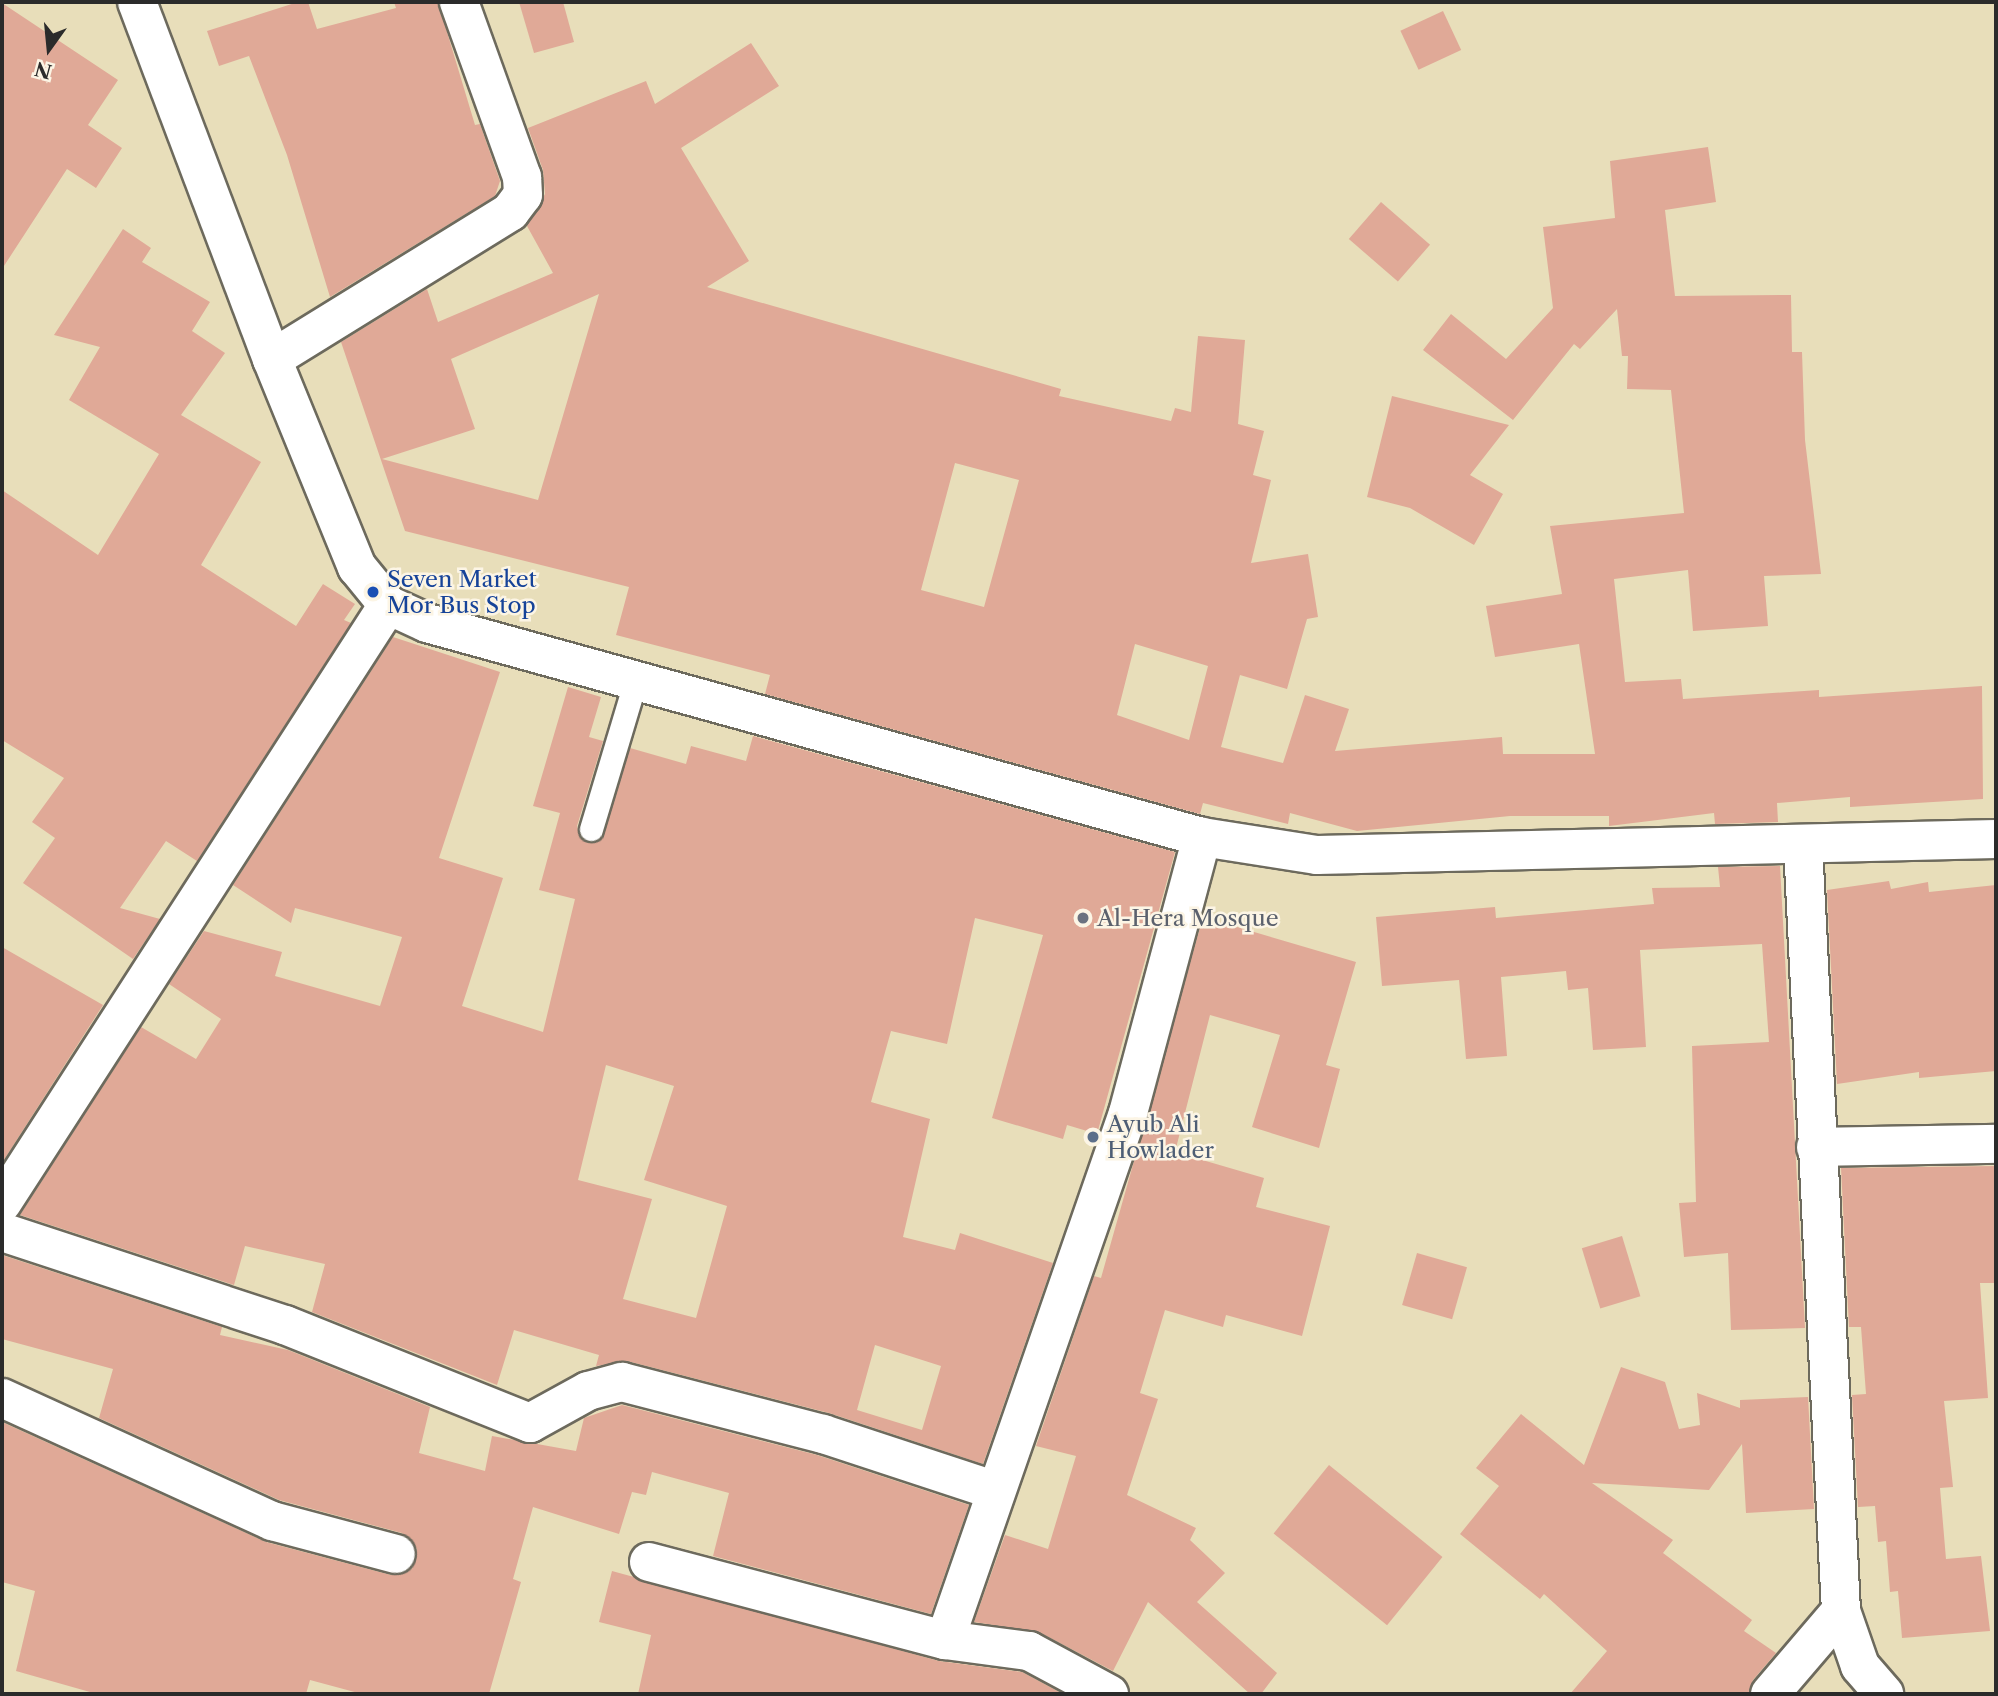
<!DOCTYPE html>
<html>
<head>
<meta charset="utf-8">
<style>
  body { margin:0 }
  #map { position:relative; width:1998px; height:1696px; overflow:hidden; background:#e8deba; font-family:"Libre Caslon Text",serif }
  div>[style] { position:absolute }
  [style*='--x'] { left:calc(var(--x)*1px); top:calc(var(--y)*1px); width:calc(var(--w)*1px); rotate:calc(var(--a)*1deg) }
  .building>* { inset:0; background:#e0a997; transform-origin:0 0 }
  .roads { filter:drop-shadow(2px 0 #6d6a5d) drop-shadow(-2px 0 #6d6a5d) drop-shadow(0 2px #6d6a5d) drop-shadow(0 -2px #6d6a5d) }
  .lane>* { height:23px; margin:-11.5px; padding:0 11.5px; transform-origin:11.5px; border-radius:11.5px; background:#fff }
  .street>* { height:38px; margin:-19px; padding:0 19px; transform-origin:19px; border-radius:19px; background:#fff }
  .secondary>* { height:38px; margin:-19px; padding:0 19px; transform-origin:19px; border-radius:19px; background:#fff }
  .dots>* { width:19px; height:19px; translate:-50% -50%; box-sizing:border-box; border:4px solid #fcf5e5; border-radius:50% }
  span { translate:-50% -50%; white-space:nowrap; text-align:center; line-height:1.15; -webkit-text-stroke:5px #fcf5e5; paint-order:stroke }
  .transit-label { font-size:23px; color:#164399 }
  .left { translate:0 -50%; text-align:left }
  .worship-label { font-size:23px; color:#5b616d }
  .service-label { font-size:23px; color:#4e5e75 }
  .frame { position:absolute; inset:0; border:4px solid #2b2b2b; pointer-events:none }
  .north { position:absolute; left:14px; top:14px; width:70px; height:70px; -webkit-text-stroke:5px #fcf5e5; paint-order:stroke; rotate:195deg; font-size:19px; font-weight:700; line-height:28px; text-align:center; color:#2b2b2b }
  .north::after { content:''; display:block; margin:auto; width:24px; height:32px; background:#2b2b2b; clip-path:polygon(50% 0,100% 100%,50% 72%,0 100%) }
</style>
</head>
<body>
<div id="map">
  <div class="building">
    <div style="clip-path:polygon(298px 2px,308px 2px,317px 29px,396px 8px,394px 2px,438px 2px,475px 125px,480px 124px,500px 181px,495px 196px,330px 297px,287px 155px,249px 56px,219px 66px,207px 31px)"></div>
    <div style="clip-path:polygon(519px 2px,563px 2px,574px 42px,534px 53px)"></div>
    <div style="clip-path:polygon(2px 3px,118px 80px,88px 125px,122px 148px,96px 188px,67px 169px,2px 269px)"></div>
    <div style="left:1443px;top:11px;width:43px;height:47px;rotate:65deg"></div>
    <div style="clip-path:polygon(evenodd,751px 43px,779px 86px,681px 148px,749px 261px,707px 287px,1061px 389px,1059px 396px,1171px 421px,1175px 408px,1191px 412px,1198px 336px,1245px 340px,1238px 424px,1264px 431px,1253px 475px,1271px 480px,1251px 563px,1308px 554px,1318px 617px,1307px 619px,1287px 689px,1240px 675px,1221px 747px,1283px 763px,1305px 695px,1349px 709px,1335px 751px,1502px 737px,1503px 754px,1595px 754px,1579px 644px,1495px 657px,1486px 606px,1562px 594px,1550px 526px,1684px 513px,1671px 390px,1627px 389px,1628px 356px,1622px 356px,1617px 309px,1580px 349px,1574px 344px,1513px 420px,1423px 350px,1451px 314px,1506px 359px,1553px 308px,1543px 227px,1615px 218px,1610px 161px,1708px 147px,1716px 202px,1665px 210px,1675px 296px,1791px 295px,1792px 352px,1802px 352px,1805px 440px,1821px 574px,1764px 576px,1768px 626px,1693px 631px,1688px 570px,1614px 579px,1625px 682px,1681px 679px,1683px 699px,1819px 690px,1819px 697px,1982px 686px,1983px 799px,1850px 807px,1850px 797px,1777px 803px,1778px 822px,1715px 824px,1714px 813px,1609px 826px,1609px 816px,1510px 816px,1357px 831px,1290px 813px,1288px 824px,1203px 803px,1200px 814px,765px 694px,770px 675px,616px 635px,629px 587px,405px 531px,341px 342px,427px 289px,438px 322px,553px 273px,527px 226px,545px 194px,543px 170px,528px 128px,646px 81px,655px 104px,751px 43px,599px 294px,538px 500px,382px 459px,475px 429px,451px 359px,599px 294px,751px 43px,955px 463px,1019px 480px,984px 607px,921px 590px,955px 463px,751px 43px,1135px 644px,1208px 666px,1189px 740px,1117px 715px,1135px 644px)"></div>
    <div style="left:1381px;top:202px;width:65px;height:49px;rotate:41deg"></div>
    <div style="clip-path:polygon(123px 229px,151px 248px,142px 262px,210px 302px,192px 331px,225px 353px,181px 415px,261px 462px,201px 565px,296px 626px,323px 584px,355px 604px,344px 620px,351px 623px,197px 861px,166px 841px,120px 908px,160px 919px,133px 959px,23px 883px,55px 838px,32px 822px,64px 778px,2px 740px,2px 490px,98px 555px,159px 454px,69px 400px,100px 347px,54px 335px)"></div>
    <div style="clip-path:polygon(1392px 396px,1509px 425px,1470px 475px,1503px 494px,1474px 545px,1410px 508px,1367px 497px)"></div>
    <div style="clip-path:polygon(evenodd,393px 637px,500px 672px,439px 858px,503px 878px,462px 1006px,543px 1032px,575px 899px,539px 890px,560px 813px,533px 806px,568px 687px,601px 697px,589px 737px,603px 741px,577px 826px,580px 838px,588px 843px,604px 834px,630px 748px,686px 764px,691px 746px,746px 761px,753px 736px,1175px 852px,1097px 1134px,1067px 1125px,1063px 1139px,992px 1118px,1043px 935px,975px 918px,947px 1044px,891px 1031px,871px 1102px,930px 1119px,903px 1237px,955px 1250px,960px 1233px,1053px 1263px,983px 1464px,829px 1413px,627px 1361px,596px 1366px,599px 1355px,514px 1330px,497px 1385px,312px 1312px,325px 1264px,245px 1246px,234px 1285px,20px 1215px,141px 1027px,196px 1059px,221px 1019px,169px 984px,204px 931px,282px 952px,275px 976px,380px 1006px,402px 937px,295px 908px,291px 923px,233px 885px,393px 637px,606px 1065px,674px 1086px,644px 1180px,727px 1206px,696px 1318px,623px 1299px,652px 1199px,578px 1180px,606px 1065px,393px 637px,875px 1345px,941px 1366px,922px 1430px,857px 1410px,875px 1345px)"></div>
    <div style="clip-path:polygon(1780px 866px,1805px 1328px,1731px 1330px,1728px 1253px,1684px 1257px,1679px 1203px,1696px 1202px,1692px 1046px,1769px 1042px,1762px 944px,1640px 950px,1646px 1047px,1593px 1050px,1588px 988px,1568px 990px,1566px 971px,1501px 977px,1507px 1056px,1466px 1059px,1459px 980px,1382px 986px,1376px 917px,1495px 907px,1496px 918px,1654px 904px,1652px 888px,1720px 887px,1718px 867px)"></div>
    <div style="clip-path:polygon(1889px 881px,1891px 889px,1928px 882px,1929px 892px,1996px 885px,1996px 1071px,1919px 1078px,1919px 1072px,1837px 1084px,1827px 890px)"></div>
    <div style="clip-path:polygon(1203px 917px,1356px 962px,1326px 1065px,1340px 1069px,1319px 1148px,1252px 1127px,1280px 1035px,1210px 1015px,1175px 1152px,1264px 1178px,1256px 1207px,1330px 1226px,1302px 1336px,1226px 1315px,1223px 1327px,1165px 1310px,1140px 1393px,1158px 1399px,1127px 1495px,1196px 1528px,1190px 1540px,1225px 1573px,1197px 1602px,1277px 1673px,1261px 1694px,1250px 1694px,1148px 1602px,1113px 1671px,1039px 1632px,974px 1622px,1005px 1535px,1048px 1549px,1076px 1456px,1036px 1446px,1094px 1276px,1101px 1278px)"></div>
    <div style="clip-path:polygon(2px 947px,103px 1005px,2px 1163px)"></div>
    <div style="clip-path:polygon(1996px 1166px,1996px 1283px,1980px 1283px,1988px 1398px,1944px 1401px,1953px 1487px,1940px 1488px,1946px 1559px,1981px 1556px,1990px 1631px,1902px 1638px,1898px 1591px,1890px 1592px,1886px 1541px,1878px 1542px,1875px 1506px,1858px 1507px,1852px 1395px,1866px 1394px,1861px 1327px,1849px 1327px,1841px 1168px)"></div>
    <div style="left:1622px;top:1236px;width:63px;height:42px;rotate:73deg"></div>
    <div style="left:1417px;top:1253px;width:52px;height:54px;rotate:16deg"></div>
    <div style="clip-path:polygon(2px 1255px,222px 1327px,220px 1335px,288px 1350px,430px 1407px,419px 1453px,485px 1471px,492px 1436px,576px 1451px,584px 1418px,622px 1405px,817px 1455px,969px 1505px,931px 1614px,713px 1556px,729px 1493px,652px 1472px,646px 1495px,632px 1492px,619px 1534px,533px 1507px,513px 1579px,521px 1582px,489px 1694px,362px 1694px,310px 1680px,306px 1694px,97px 1694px,16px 1671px,35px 1591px,2px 1582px,2px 1422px,266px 1542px,391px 1575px,412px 1569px,417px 1549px,402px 1533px,279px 1500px,99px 1418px,113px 1369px,2px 1339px)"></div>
    <div style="clip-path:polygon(1621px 1367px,1665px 1382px,1679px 1429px,1700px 1425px,1697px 1393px,1740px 1408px,1740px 1400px,1808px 1397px,1814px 1509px,1746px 1513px,1742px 1444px,1709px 1490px,1592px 1483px,1673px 1540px,1663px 1553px,1752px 1620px,1744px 1631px,1776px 1653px,1753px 1680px,1749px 1694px,1570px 1694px,1607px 1651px,1544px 1594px,1540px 1599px,1460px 1534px,1499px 1486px,1476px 1468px,1521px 1414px,1584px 1465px)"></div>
    <div style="left:1329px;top:1465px;width:146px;height:88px;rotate:39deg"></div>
    <div style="clip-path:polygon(612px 1571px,939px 1661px,1022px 1672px,1063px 1694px,638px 1694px,651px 1635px,599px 1622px)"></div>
  </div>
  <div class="roads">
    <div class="lane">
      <div style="--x:591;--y:829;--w:153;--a:-73.3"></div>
    </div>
    <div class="street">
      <div style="--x:272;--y:359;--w:280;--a:-31.7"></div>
      <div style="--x:510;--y:212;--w:21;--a:-53"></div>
      <div style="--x:523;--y:195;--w:18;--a:-93"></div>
      <div style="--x:522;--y:177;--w:186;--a:-109.8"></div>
      <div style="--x:1803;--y:845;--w:767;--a:87.16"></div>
      <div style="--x:1841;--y:1611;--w:58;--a:70.9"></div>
      <div style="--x:1860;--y:1666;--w:37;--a:49"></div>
      <div style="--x:1816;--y:1147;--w:180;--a:-1"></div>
      <div style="--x:2;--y:1203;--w:712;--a:-57.16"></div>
      <div style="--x:2;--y:1232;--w:298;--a:18.2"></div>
      <div style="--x:285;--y:1325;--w:264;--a:21.8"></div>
      <div style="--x:530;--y:1423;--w:66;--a:-28.9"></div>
      <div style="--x:588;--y:1391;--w:35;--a:-15"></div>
      <div style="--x:622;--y:1382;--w:208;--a:14.5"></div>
      <div style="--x:823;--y:1434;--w:182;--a:18.2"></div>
      <div style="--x:2;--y:1398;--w:297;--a:24.5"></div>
      <div style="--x:272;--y:1521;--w:128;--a:14.9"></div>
      <div style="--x:649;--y:1562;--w:306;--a:14.8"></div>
      <div style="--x:945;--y:1640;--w:85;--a:7.5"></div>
      <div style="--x:1029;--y:1651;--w:91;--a:28.3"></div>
      <div style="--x:945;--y:1640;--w:558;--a:-70.85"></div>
      <div style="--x:1128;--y:1113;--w:286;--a:-75"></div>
      <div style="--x:1770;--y:1694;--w:109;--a:-49.5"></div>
    </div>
    <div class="secondary">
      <div style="--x:137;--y:2;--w:382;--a:69.3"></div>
      <div style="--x:272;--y:359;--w:225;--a:67.8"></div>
      <div style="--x:357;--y:567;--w:49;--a:50.8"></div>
      <div style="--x:388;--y:605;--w:43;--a:24.8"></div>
      <div style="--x:427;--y:623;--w:804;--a:15.44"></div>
      <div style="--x:1202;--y:837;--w:116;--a:8.9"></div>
      <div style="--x:1317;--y:855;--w:679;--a:-1.35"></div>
    </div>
  </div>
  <div class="dots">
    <div style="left:373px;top:592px;background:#1a4fb4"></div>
    <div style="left:1083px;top:918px;background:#6b7280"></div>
    <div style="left:1093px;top:1137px;background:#5c6f8a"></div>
  </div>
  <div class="transit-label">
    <span class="left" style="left:387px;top:592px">Seven Market<br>Mor Bus Stop</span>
  </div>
  <div class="worship-label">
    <span class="left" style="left:1097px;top:918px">Al-Hera Mosque</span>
  </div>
  <div class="service-label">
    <span class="left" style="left:1107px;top:1137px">Ayub Ali<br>Howlader</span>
  </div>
  <div class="frame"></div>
  <div class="north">N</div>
</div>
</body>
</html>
